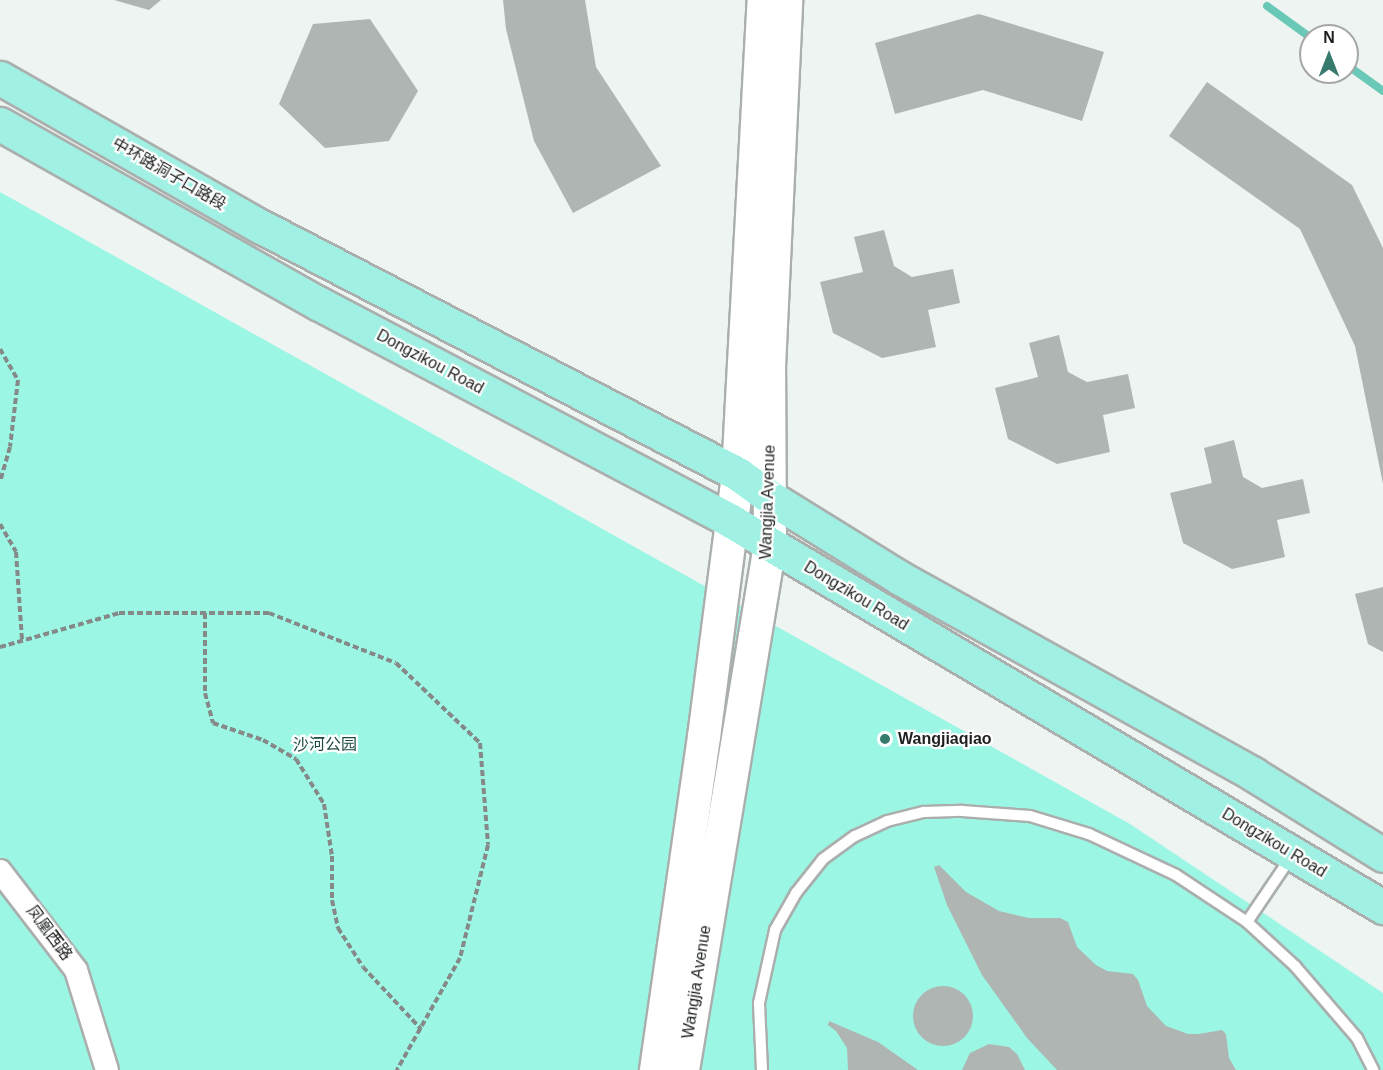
<!DOCTYPE html>
<html>
<head>
<meta charset="utf-8">
<style>
  body { margin:0 }
  #map { position:relative; width:1383px; height:1070px; overflow:hidden; background:#eef4f2; font-family:Arial,"Noto Sans SC",sans-serif }
  div>[style] { position:absolute }
  [style*='--x'] { left:calc(var(--x)*1px); top:calc(var(--y)*1px); width:calc(var(--w)*1px); rotate:calc(var(--a)*1deg) }
  .green>* { inset:0; background:#9cf6e4 }
  .stream>* { height:8px; margin:-4px; padding:0 4px; transform-origin:4px; border-radius:4px; background:#6ac8b6 }
  .building>* { inset:0; background:#afb5b3 }
  .round { border-radius:50% }
  .path>* { height:4px; margin-top:-2px; transform-origin:0; background:repeating-linear-gradient(90deg,#858988 0 6px,transparent 0 9px) }
  .roads { filter:drop-shadow(2px 0 #aaafae) drop-shadow(-2px 0 #aaafae) drop-shadow(0 2px #aaafae) drop-shadow(0 -2px #aaafae) }
  .lane>* { height:10px; margin:-5px; padding:0 5px; transform-origin:5px; border-radius:5px; background:#fff }
  .street>* { height:22px; margin:-11px; padding:0 11px; transform-origin:11px; border-radius:11px; background:#fff }
  .secondary>* { height:32px; margin:-16px; padding:0 16px; transform-origin:16px; border-radius:16px; background:#fff }
  .primary>* { height:33px; margin:-16.5px; padding:0 16.5px; transform-origin:16.5px; border-radius:16.5px; background:#a0f1e3 }
  .dots>* { width:16px; height:16px; translate:-50% -50%; box-sizing:border-box; border:3px solid #fff; border-radius:50% }
  span { translate:-50% -50%; white-space:nowrap; text-align:center; line-height:1.15; -webkit-text-stroke:4.5px #fff; paint-order:stroke }
  .street-label { font-size:16px; color:#1e2020 }
  .poi-label { font-size:16px; color:#1e2020; font-weight:700 }
  .left { translate:0 -50%; text-align:left }
  .park-label { font-size:16px; color:#1f4a42 }
  .north { position:absolute; left:1299px; top:24px; width:60px; height:60px; box-sizing:border-box; background:#fff; border:2px solid #a5a6a6; border-radius:50%; rotate:0deg; font-size:16px; font-weight:700; line-height:24px; text-align:center; color:#1e2020 }
  .north::after { content:''; display:block; margin:auto; width:21px; height:27px; background:#377b6f; clip-path:polygon(50% 0,100% 100%,50% 72%,0 100%) }
</style>
</head>
<body>
<div id="map">
  <div class="green">
    <div style="clip-path:polygon(0 192px,1130px 824px,1383px 993px,1383px 1070px,0 1070px)"></div>
  </div>
  <div class="stream">
    <div style="--x:1267;--y:6;--w:54;--a:36"></div>
    <div style="--x:1347;--y:65;--w:44;--a:35.8"></div>
  </div>
  <div class="building">
    <div style="clip-path:polygon(114px 0,161px 0,149px 10px)"></div>
    <div style="clip-path:polygon(503px 0,585px 0,596px 67px,661px 166px,573px 213px,534px 141px,506px 29px)"></div>
    <div style="clip-path:polygon(979px 14px,1104px 52px,1082px 121px,983px 90px,895px 114px,875px 43px)"></div>
    <div style="clip-path:polygon(370px 19px,418px 91px,389px 141px,325px 148px,279px 104px,313px 24px)"></div>
    <div style="clip-path:polygon(1207px 82px,1352px 185px,1383px 248px,1383px 484px,1355px 346px,1300px 229px,1169px 136px)"></div>
    <div style="clip-path:polygon(884px 230px,894px 266px,912px 277px,953px 269px,960px 303px,928px 310px,936px 347px,882px 358px,833px 333px,820px 282px,863px 272px,854px 237px)"></div>
    <div style="clip-path:polygon(1059px 335px,1068px 372px,1087px 382px,1128px 374px,1135px 408px,1103px 415px,1110px 452px,1057px 464px,1008px 439px,995px 388px,1038px 377px,1029px 343px)"></div>
    <div style="clip-path:polygon(1234px 440px,1243px 477px,1262px 488px,1303px 479px,1310px 513px,1277px 520px,1285px 557px,1232px 569px,1183px 543px,1170px 493px,1212px 483px,1204px 448px)"></div>
    <div style="clip-path:polygon(1383px 587px,1383px 652px,1368px 644px,1355px 594px)"></div>
    <div style="clip-path:polygon(939px 865px,966px 892px,999px 911px,1029px 918px,1060px 918px,1068px 922px,1077px 947px,1096px 965px,1107px 971px,1133px 974px,1138px 980px,1147px 1006px,1166px 1026px,1188px 1034px,1199px 1034px,1222px 1030px,1226px 1034px,1229px 1058px,1236px 1070px,1057px 1070px,1027px 1038px,982px 975px,947px 905px,934px 867px)"></div>
    <div class="round" style="left:913px;top:986px;width:60px;height:60px"></div>
    <div style="clip-path:polygon(829px 1021px,878px 1042px,918px 1070px,848px 1070px,847px 1048px,836px 1031px,828px 1025px)"></div>
    <div style="clip-path:polygon(989px 1044px,1009px 1047px,1017px 1054px,1025px 1070px,962px 1070px,970px 1053px)"></div>
  </div>
  <div class="path">
    <div style="--x:0;--y:349;--w:36;--a:60"></div>
    <div style="--x:18;--y:380;--w:67;--a:96.8"></div>
    <div style="--x:10;--y:447;--w:36;--a:106"></div>
    <div style="--x:0;--y:524;--w:32;--a:60"></div>
    <div style="--x:16;--y:552;--w:88;--a:86.1"></div>
    <div style="--x:205;--y:613;--w:80;--a:90"></div>
    <div style="--x:205;--y:693;--w:31;--a:75"></div>
    <div style="--x:213;--y:723;--w:53;--a:18.8"></div>
    <div style="--x:263;--y:740;--w:38;--a:30"></div>
    <div style="--x:296;--y:759;--w:53;--a:58.1"></div>
    <div style="--x:324;--y:804;--w:53;--a:81.3"></div>
    <div style="--x:332;--y:856;--w:44;--a:90"></div>
    <div style="--x:332;--y:900;--w:29;--a:78"></div>
    <div style="--x:338;--y:928;--w:46;--a:57.3"></div>
    <div style="--x:363;--y:967;--w:85;--a:46.9"></div>
    <div style="--x:0;--y:647;--w:124;--a:-15.9"></div>
    <div style="--x:119;--y:613;--w:150;--a:0"></div>
    <div style="--x:269;--y:613;--w:136;--a:21.5"></div>
    <div style="--x:396;--y:663;--w:116;--a:43.6"></div>
    <div style="--x:480;--y:743;--w:102;--a:85.5"></div>
    <div style="--x:488;--y:845;--w:116;--a:103.9"></div>
    <div style="--x:460;--y:958;--w:129;--a:119.4"></div>
  </div>
  <div class="roads">
    <div class="lane">
      <div style="--x:1247;--y:922;--w:78;--a:-55.9"></div>
      <div style="--x:762;--y:1070;--w:67;--a:-92.6"></div>
      <div style="--x:759;--y:1003;--w:75;--a:-77.6"></div>
      <div style="--x:775;--y:930;--w:43;--a:-60.4"></div>
      <div style="--x:796;--y:893;--w:43;--a:-51.5"></div>
      <div style="--x:823;--y:859;--w:39;--a:-36"></div>
      <div style="--x:855;--y:836;--w:35;--a:-25"></div>
      <div style="--x:887;--y:821;--w:38;--a:-14"></div>
      <div style="--x:924;--y:812;--w:38;--a:-2"></div>
      <div style="--x:962;--y:811;--w:68;--a:4.2"></div>
      <div style="--x:1030;--y:816;--w:62;--a:17"></div>
      <div style="--x:1089;--y:834;--w:96;--a:25.2"></div>
      <div style="--x:1176;--y:875;--w:85;--a:33.5"></div>
      <div style="--x:1247;--y:922;--w:65;--a:42.5"></div>
      <div style="--x:1295;--y:966;--w:95;--a:49.3"></div>
      <div style="--x:1357;--y:1038;--w:36;--a:63"></div>
    </div>
    <div class="street">
      <div style="--x:0;--y:871;--w:125;--a:52.5"></div>
      <div style="--x:76;--y:970;--w:105;--a:72.8"></div>
    </div>
    <div class="secondary">
      <div style="--x:656;--y:1070;--w:336;--a:-81.8"></div>
      <div style="--x:704;--y:737;--w:265;--a:-82.6"></div>
      <div style="--x:738;--y:474;--w:475;--a:-86.9"></div>
      <div style="--x:683;--y:1070;--w:532;--a:-80.59"></div>
      <div style="--x:770;--y:545;--w:178;--a:-90.3"></div>
      <div style="--x:769;--y:367;--w:367;--a:-87.3"></div>
    </div>
    <div class="primary">
      <div style="--x:0;--y:78;--w:297;--a:29.7"></div>
      <div style="--x:258;--y:225;--w:541;--a:27.42"></div>
      <div style="--x:738;--y:474;--w:41;--a:36"></div>
      <div style="--x:771;--y:498;--w:152;--a:31.8"></div>
      <div style="--x:900;--y:578;--w:404;--a:29"></div>
      <div style="--x:1253;--y:774;--w:153;--a:31.9"></div>
      <div style="--x:0;--y:124;--w:365;--a:29.4"></div>
      <div style="--x:318;--y:303;--w:467;--a:27.8"></div>
      <div style="--x:731;--y:521;--w:758;--a:30.63"></div>
    </div>
  </div>
  <div class="dots">
    <div style="left:885px;top:739px;background:#377b6f"></div>
  </div>
  <div class="street-label">
    <span style="left:169px;top:174px;rotate:30deg">中环路洞子口路段</span>
    <span style="left:430px;top:362px;rotate:28deg">Dongzikou Road</span>
    <span style="left:768px;top:502px;rotate:-88deg">Wangjia Avenue</span>
    <span style="left:856px;top:596px;rotate:31deg">Dongzikou Road</span>
    <span style="left:1274px;top:843px;rotate:31deg">Dongzikou Road</span>
    <span style="left:49px;top:933px;rotate:53deg">凤凰西路</span>
    <span style="left:697px;top:982px;rotate:-81deg">Wangjia Avenue</span>
  </div>
  <div class="poi-label">
    <span class="left" style="left:898px;top:739px">Wangjiaqiao</span>
  </div>
  <div class="park-label">
    <span style="left:325px;top:745px">沙河公园</span>
  </div>
  <div class="north">N</div>
</div>
</body>
</html>
